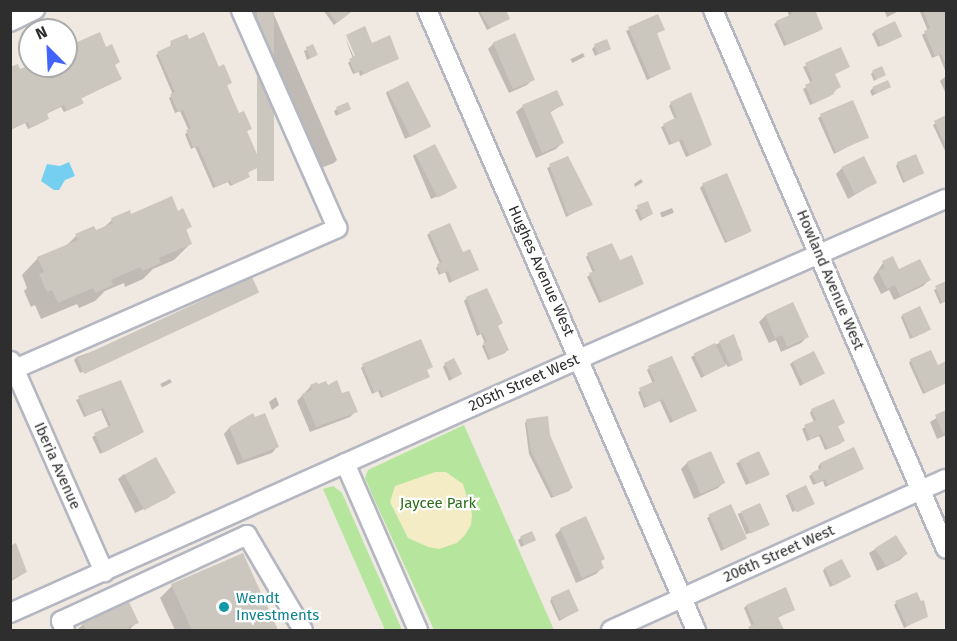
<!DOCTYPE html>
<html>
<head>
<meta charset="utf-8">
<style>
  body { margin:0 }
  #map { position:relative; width:957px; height:641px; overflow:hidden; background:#efe9e1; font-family:"Fira Sans",sans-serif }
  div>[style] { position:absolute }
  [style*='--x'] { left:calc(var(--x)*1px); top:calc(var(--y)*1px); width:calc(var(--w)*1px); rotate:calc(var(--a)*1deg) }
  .green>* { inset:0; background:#b6e59e }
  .sand>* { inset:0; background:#f3ecc5 }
  .water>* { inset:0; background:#75cff0 }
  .shadow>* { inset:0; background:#0003; transform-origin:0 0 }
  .building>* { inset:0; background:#cbc7bf; transform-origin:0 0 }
  .roads { filter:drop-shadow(2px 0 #b4b7c1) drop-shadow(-2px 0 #b4b7c1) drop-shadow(0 2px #b4b7c1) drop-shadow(0 -2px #b4b7c1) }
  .minor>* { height:18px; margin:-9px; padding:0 9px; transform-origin:9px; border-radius:9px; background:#fff }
  .dots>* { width:16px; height:16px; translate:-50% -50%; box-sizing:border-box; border:3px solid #fff; border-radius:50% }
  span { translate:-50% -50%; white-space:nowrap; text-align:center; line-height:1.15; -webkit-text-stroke:4.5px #fff; paint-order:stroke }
  .street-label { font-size:15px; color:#2e2e2e }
  .park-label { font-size:15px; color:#2c6e1b }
  .culture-label { font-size:15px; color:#0d838f }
  .left { translate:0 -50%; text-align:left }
  .frame { position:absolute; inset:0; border:12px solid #2e2e2e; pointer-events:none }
  .north { position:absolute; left:18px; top:18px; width:60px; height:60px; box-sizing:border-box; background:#fff; border:2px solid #ababab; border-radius:50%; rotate:336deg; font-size:16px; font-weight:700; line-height:24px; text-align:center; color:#2e2e2e }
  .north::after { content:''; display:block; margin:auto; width:21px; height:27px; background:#4264fb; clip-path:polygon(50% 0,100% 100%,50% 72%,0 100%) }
</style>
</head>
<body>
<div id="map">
  <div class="green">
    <div style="clip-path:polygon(464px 425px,554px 630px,434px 630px,375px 501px,365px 478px,368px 470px)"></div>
    <div style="clip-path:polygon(333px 486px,342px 493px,402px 630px,385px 630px,323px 489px)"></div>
  </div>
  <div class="sand">
    <div style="clip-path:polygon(435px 472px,446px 472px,463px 484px,472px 514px,471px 525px,465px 535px,457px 543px,439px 549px,428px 547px,408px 538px,390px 502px,395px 486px)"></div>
  </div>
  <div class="water">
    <div style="clip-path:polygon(69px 162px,75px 176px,65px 180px,59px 190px,54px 190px,41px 181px,47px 164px,60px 166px)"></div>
  </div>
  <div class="shadow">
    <div style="clip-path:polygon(253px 10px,272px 10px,337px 160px,334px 163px,321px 168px)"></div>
    <div style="clip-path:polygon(323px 10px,352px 10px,334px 25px)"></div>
    <div style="clip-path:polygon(477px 10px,504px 10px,508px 19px,487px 30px)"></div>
    <div style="clip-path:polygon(787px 10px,813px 10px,819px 31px,784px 46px,774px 24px,789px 16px)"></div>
    <div style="clip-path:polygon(884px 10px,901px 10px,887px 17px)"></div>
    <div style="clip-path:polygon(922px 10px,946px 10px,946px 73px,939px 55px,932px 58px,922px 35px,928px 31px,920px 12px)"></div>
    <div style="clip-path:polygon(658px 16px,663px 29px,656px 34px,669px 69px,647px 80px,626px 31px)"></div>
    <div style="clip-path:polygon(875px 31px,900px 36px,878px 47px,872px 34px)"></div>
    <div style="clip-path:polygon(345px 37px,357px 64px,371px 45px,398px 58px,360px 76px,359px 72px,353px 74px,348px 63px,353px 59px)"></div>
    <div style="clip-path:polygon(188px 41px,230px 83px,226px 86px,238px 115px,250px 129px,245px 132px,260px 166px,247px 173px,245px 179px,230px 186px,228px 182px,213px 188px,195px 147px,191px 149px,185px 134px,189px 131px,180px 111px,175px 113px,169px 98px,173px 95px,156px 55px,170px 48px,171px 42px)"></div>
    <div style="clip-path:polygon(494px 43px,533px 79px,527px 85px,509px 93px,488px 49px)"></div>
    <div style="clip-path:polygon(313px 46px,316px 55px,307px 60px,304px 51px)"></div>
    <div style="clip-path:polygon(595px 46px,610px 48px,595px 56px,592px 49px)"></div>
    <div style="clip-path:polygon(66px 49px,105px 49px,119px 62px,114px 65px,120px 79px,80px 99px,82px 103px,80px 105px,64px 112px,61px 107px,46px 114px,48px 118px,45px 121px,28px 129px,25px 123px,10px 130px,10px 69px,19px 71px,66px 66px)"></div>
    <div style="clip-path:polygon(840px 49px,848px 67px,833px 75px,839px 87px,830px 96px,810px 105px,803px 89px,811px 84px,803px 67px)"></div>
    <div style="left:583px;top:53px;width:4px;height:14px;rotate:63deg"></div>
    <div style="clip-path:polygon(873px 72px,884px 75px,874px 81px,871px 74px)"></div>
    <div style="clip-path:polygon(946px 76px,946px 94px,940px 81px)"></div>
    <div style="clip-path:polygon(889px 87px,872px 96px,870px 91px,873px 88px)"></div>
    <div style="clip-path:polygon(388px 91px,429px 127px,405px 139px,386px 93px)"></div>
    <div style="clip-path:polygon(556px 92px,562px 105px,549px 113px,562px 143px,556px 149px,536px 158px,516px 112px,522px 107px)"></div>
    <div style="clip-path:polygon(671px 103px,711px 144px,708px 147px,686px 157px,679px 141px,669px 145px,661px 127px,675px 120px,669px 106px)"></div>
    <div style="clip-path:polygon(337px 109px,349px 109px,336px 116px,334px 111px)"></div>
    <div style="clip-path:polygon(821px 116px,867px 137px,834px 154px,818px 118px)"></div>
    <div style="clip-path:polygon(946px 117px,946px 153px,933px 125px)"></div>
    <div style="clip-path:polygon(415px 154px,452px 190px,431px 199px,413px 156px)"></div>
    <div style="clip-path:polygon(568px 158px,591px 204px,566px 217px,547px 168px)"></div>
    <div style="clip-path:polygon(898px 163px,923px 173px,903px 183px,896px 166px)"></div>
    <div style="clip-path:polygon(842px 168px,875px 183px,848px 199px,836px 174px)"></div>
    <div style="clip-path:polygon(641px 179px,643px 182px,635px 187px,634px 184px)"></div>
    <div style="clip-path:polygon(703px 185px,751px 231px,748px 233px,725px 243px,700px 188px)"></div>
    <div style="clip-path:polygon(638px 208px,652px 214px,640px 221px,635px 210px)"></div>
    <div style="left:672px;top:208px;width:5px;height:13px;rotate:68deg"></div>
    <div style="clip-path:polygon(177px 213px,190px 226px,185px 231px,191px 243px,174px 260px,153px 269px,143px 279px,125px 287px,124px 283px,105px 291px,95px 301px,79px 308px,77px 304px,41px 319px,35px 305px,31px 307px,24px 291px,27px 288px,22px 275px,38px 258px,65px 247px,76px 236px,102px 229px,112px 220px)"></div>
    <div style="clip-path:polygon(430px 233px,462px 254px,477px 270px,449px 283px,445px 272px,439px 275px,436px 268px,440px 264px,427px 235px)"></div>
    <div style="clip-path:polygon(588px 255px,619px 262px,642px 284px,599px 303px,587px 277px,593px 273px,586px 257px)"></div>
    <div style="clip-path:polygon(883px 263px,899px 271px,929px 280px,923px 286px,894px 300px,889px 290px,881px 294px,873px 278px)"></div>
    <div style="clip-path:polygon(946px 283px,946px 301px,940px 304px,934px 290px)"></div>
    <div style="clip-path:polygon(257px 292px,80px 373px,74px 360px,77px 357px)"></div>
    <div style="clip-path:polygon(467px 298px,497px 326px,507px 350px,505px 353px,488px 360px,482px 346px,485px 343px,481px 334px,477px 336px,464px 301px)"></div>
    <div style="clip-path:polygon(793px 304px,807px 337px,801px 343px,781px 352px,776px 340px,769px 343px,759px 322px,765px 316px)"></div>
    <div style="clip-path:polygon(903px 315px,926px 332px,910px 339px,901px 317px)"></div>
    <div style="clip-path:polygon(733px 336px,741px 352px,739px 362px,728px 367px,726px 364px,701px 378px,691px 357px)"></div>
    <div style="clip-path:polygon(911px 360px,937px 367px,946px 363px,946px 383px,923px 394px,909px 363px)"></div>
    <div style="clip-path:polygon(793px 362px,823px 374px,800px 386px,790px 364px)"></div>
    <div style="clip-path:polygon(445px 364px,460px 374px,449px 381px,443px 367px)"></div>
    <div style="clip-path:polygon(363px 366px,425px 371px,428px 377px,381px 398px,378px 391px,372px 394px,361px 368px)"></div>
    <div style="clip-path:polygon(649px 368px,695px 411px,670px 423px,660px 401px,644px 408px,638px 392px,653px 384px,647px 370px)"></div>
    <div style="left:170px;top:379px;width:4px;height:11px;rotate:63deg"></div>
    <div style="clip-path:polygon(121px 382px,140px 434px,100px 454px,92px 437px,109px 428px,101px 410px,84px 417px,76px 400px)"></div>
    <div style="clip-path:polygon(311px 386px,327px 387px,342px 395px,356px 411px,350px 417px,310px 432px,297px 401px)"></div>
    <div style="clip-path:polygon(276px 397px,279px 405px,272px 410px,269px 402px)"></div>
    <div style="clip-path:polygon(812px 410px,843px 423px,837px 427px,843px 441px,840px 444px,825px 450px,819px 436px,807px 441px,802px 429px,814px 422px,810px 413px)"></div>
    <div style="clip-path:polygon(946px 412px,946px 435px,937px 439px,930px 422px)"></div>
    <div style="clip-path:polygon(527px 420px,548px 435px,571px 488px,569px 491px,551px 498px,529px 454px,525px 423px)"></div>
    <div style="clip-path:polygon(229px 428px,277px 447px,272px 453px,237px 465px,224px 434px)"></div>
    <div style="clip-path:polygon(853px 449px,862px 469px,859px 471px,825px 487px,823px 481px,813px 485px,809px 476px,819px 470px,818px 467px,820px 464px)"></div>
    <div style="left:759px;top:453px;width:24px;height:25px;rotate:66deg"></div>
    <div style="clip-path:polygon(687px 463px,724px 482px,718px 488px,694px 499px,681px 469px)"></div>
    <div style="clip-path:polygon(124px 474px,174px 492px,168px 498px,135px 513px,118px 479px)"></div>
    <div style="left:806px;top:487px;width:18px;height:22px;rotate:68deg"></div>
    <div style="left:760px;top:505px;width:22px;height:24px;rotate:68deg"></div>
    <div style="clip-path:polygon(710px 516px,745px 539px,721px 551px,707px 518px)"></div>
    <div style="clip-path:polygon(561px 529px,602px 568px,596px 574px,576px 583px,555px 535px)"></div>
    <div style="clip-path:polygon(895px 537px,906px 554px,900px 560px,877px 571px,869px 553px)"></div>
    <div style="clip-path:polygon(521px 538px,534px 540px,521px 547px,518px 540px)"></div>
    <div style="clip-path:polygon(15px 545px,26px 572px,10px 582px,10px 547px)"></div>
    <div style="clip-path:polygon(242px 555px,276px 630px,175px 630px,160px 598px,172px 586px)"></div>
    <div style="clip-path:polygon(825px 568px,849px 577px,830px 587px,823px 571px)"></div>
    <div style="clip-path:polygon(552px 598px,577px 611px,559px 621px,550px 601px)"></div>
    <div style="clip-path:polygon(896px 603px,926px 616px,904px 628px,894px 605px)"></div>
    <div style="clip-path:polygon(746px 606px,794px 610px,777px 618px,782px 630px,747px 630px,752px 627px,744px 608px)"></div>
    <div style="clip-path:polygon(137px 622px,129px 630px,77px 630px,83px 624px)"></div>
  </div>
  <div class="building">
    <div style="left:257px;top:10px;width:17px;height:171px"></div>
    <div style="clip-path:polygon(327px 10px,354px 10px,337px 23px)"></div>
    <div style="clip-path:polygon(479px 10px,506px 10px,510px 19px,490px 28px)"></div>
    <div style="clip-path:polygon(790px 10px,815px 10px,823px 29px,787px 45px,776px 21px,792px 14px)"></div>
    <div style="clip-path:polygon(923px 10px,946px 10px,946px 65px,941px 54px,935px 56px,924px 31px,930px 28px)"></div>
    <div style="clip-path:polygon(658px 14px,665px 30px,657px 33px,671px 69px,650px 78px,628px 27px)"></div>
    <div style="left:895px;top:21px;width:17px;height:23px;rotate:65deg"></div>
    <div style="clip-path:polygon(365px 26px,372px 43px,390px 35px,399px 59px,363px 74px,362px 70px,355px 73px,349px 59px,355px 56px,346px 35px)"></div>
    <div style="clip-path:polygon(100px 32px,106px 47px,112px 44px,120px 62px,115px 65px,122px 79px,81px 98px,84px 103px,67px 111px,64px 105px,47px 113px,49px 119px,30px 127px,28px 122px,10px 129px,10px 67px,18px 64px,20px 69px,30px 65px,66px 66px,66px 47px)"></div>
    <div style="clip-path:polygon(204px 32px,219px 67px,224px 64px,232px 83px,227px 85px,239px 113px,244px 111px,252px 129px,247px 131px,262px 166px,248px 172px,250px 177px,232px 185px,230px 180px,216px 187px,198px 146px,193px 147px,186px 130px,191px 128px,183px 110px,178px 112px,170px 94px,175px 92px,157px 52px,172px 45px,170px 41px,187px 34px,189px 39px)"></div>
    <div style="left:515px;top:33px;width:51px;height:24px;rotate:67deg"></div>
    <div style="left:607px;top:39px;width:11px;height:14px;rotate:68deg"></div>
    <div style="left:313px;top:44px;width:12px;height:8px;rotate:66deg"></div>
    <div style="clip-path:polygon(841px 47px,850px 67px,835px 74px,841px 87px,833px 91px,834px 94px,813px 104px,805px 85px,813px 81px,805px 63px)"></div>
    <div style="left:882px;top:66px;width:10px;height:11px;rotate:66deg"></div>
    <div style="left:888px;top:80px;width:8px;height:17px;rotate:67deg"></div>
    <div style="left:408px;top:81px;width:51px;height:23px;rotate:63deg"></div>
    <div style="clip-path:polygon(557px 90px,564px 105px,550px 111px,564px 143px,542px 153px,522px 105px)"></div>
    <div style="clip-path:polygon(691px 92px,712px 145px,689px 155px,682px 139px,672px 144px,663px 124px,677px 117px,670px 102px)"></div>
    <div style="left:853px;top:100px;width:41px;height:36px;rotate:67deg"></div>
    <div style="left:348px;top:102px;width:8px;height:13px;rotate:67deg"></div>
    <div style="clip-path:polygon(946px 115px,946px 146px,934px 121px)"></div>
    <div style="left:435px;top:144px;width:49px;height:22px;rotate:63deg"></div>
    <div style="left:916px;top:154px;width:21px;height:21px;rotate:67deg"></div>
    <div style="clip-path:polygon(568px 156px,593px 205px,568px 215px,549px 164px)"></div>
    <div style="left:864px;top:156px;width:30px;height:25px;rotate:64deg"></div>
    <div style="left:727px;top:173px;width:63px;height:27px;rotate:67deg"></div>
    <div style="clip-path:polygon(172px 196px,178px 211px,183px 208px,192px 227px,186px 229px,192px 244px,159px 258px,161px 263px,142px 271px,140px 267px,111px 280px,113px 285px,95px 293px,93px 288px,58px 303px,52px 290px,47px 292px,39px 274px,44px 272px,37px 257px,78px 240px,75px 234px,94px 226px,96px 230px,113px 223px,111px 218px,130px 210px,131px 214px)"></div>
    <div style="left:648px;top:201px;width:14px;height:12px;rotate:69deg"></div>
    <div style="clip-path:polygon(450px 223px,463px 252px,470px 249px,479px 270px,452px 281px,448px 271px,441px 274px,437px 264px,442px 262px,429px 232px)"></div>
    <div style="clip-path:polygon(612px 243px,620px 260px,632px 255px,644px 284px,602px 302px,589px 273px,595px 271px,587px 253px)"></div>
    <div style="clip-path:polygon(893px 256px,899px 269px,920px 259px,931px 280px,900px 296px,895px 285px,887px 289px,878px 271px,885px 268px,882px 261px)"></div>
    <div style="left:252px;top:277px;width:17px;height:193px;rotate:65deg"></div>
    <div style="clip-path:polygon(946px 281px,946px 301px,942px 302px,935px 286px)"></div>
    <div style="clip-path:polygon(487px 288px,503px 323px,498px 326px,509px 350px,490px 359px,483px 342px,487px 341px,483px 333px,480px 334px,466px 297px)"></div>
    <div style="clip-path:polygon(793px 302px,809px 337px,787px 347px,782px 335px,775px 338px,765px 315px)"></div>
    <div style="left:920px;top:306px;width:26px;height:20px;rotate:65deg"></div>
    <div style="clip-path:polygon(734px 334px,743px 360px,730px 366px,719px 341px)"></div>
    <div style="clip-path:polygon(421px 339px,433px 367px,427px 370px,430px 377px,383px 397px,381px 390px,374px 392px,362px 364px)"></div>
    <div style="left:715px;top:343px;width:25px;height:24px;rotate:64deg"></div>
    <div style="clip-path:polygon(931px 350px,938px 365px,946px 361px,946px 383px,925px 393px,910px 359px)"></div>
    <div style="left:814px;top:351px;width:25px;height:24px;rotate:64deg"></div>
    <div style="clip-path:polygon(672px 356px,697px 411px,673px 421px,663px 399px,647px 407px,639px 388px,655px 381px,648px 366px)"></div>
    <div style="left:454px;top:358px;width:18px;height:11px;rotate:63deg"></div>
    <div style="clip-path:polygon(121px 380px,144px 432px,103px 453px,94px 433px,111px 425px,103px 408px,86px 416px,78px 396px)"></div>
    <div style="clip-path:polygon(337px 380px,342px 393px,349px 391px,358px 412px,316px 427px,302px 394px,312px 390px,310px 385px,317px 382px,318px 384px,326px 381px,328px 385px)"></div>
    <div style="clip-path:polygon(834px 399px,845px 423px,838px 426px,845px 441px,828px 449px,821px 434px,810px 439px,804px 425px,816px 420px,811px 409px)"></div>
    <div style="clip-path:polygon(946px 410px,946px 432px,943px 434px,935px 415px)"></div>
    <div style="clip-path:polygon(253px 413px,255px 417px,265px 413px,279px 447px,243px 460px,229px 427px)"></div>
    <div style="clip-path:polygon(548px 416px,550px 435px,573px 488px,554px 497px,531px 451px,526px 419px)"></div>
    <div style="clip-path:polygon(854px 447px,864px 469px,828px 485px,825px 479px,816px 483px,811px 473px,822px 468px,820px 463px)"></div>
    <div style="left:711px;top:451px;width:35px;height:27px;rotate:66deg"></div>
    <div style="left:759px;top:451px;width:26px;height:22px;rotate:65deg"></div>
    <div style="left:156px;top:457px;width:41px;height:36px;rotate:61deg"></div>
    <div style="left:806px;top:485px;width:21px;height:20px;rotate:65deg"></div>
    <div style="left:760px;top:503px;width:24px;height:21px;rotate:66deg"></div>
    <div style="left:731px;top:504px;width:38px;height:25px;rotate:65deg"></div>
    <div style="clip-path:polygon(586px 516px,605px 559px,601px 561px,604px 568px,582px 578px,560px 528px)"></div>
    <div style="left:532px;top:531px;width:10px;height:13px;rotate:66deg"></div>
    <div style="left:896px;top:535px;width:22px;height:25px;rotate:58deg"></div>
    <div style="clip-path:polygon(16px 543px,27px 572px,10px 580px,10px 546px)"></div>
    <div style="clip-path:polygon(243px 553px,278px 630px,192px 630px,171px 584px)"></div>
    <div style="left:842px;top:559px;width:20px;height:20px;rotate:63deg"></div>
    <div style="clip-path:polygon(786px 587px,795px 610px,778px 617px,784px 630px,750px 630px,748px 627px,754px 624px,746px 605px)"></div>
    <div style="left:569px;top:589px;width:24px;height:20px;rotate:66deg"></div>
    <div style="clip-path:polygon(917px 592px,921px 601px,924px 600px,928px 617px,907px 626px,895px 601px)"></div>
    <div style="clip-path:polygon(129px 602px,139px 623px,128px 627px,130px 630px,86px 630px,82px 623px)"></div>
  </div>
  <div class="roads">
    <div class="minor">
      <div style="--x:427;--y:10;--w:676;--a:66.55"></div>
      <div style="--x:713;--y:10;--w:587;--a:66.62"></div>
      <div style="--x:10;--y:22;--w:28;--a:-26"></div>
      <div style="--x:11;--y:361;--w:231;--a:66.2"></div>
      <div style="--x:15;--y:369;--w:352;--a:-23.6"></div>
      <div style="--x:337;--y:228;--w:238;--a:-113.8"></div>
      <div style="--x:345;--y:463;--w:182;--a:66.4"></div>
      <div style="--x:10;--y:613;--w:623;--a:-24.06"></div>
      <div style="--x:579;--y:359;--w:400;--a:-23.6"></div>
      <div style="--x:65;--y:630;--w:10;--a:-114"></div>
      <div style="--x:61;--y:621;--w:205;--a:-24.8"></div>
      <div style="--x:247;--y:535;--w:110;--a:59.5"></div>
      <div style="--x:611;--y:630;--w:367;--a:-24.3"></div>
    </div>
  </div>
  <div class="dots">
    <div style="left:224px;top:607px;background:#0f9aa8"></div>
  </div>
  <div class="street-label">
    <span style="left:541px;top:271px;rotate:66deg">Hughes Avenue West</span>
    <span style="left:830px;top:280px;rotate:67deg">Howland Avenue West</span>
    <span style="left:524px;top:383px;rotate:-24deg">205th Street West</span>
    <span style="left:57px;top:466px;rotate:66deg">Iberia Avenue</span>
    <span style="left:779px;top:554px;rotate:-24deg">206th Street West</span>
  </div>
  <div class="park-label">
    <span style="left:438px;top:504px">Jaycee Park</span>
  </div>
  <div class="culture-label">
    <span class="left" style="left:236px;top:607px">Wendt<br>Investments</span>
  </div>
  <div class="frame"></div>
  <div class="north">N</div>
</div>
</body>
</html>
